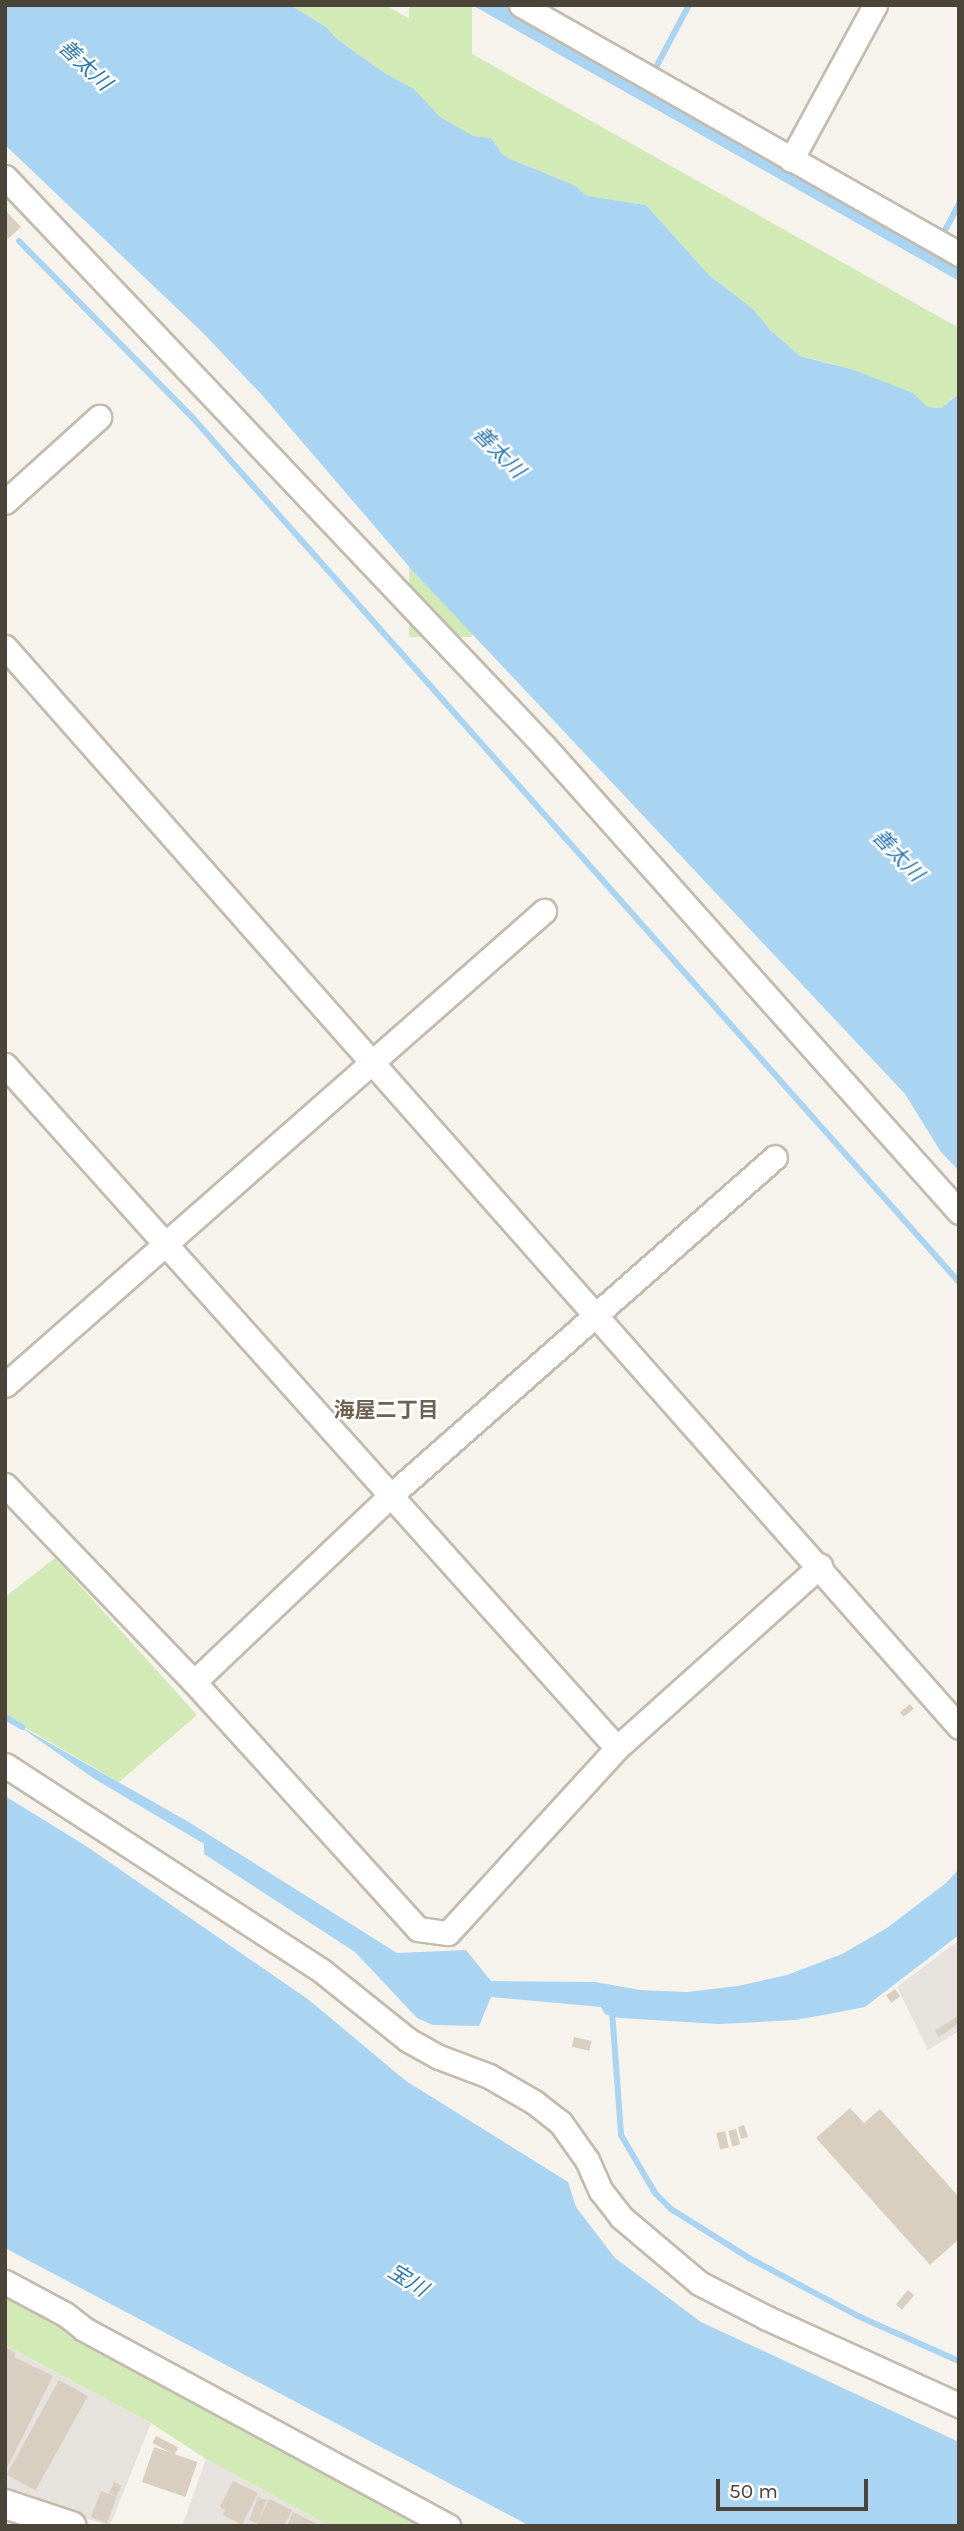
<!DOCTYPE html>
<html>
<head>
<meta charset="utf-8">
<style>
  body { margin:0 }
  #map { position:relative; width:964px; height:2531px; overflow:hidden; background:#f6f3ec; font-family:Karla,"Noto Sans JP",sans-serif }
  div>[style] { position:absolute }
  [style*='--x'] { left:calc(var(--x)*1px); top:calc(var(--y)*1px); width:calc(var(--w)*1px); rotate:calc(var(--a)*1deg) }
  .industrial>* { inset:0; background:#e6e2dd }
  .green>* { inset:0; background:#d2eab5; transform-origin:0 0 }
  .water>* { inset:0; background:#a9d4f2 }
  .stream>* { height:6px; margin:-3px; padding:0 3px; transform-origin:3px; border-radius:3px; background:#a9d4f2 }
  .building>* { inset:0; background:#d8cfc1; transform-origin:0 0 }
  .roads { filter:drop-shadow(2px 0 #c2bbae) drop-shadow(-2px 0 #c2bbae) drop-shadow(0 2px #c2bbae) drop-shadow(0 -2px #c2bbae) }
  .minor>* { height:23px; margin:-11.5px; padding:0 11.5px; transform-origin:11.5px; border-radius:11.5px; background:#fff }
  .tertiary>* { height:28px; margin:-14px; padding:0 14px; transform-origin:14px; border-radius:14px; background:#fff }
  span { translate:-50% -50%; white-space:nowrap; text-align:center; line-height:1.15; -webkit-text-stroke:5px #fff; paint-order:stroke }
  .water-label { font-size:21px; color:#2e7ab2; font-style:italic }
  .neighbourhood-label { font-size:21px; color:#6e6250; font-weight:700 }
  .frame { position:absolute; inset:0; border:7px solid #4b4439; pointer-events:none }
  .scale { position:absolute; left:716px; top:2479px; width:152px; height:32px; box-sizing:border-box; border:4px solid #4b4439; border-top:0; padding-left:9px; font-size:21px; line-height:24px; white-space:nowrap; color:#4b4439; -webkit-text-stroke:5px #fff; paint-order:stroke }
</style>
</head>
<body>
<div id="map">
  <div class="industrial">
    <div style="clip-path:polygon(959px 1940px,959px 2031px,928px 2050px,897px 1987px)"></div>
    <div style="clip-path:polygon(5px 2345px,151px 2423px,110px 2526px,5px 2493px)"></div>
    <div style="clip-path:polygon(206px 2459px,330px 2526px,182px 2526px)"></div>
  </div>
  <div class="green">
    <div style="clip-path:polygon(290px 5px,385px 5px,959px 328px,959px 398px,955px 396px,941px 408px,928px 407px,913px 393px,830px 363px,800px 356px,770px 330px,754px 310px,709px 275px,646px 205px,586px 196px,574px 185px,510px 159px,502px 154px,491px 138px,473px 136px,440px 117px,414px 89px,386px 74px,338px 40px,326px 27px)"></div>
    <div style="left:409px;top:5px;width:63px;height:632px"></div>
    <div style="clip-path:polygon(55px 1558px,197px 1715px,119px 1782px,5px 1716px,5px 1597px)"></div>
    <div style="clip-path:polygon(5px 2292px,437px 2526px,330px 2526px,206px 2459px,151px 2423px,5px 2345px)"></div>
  </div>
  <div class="water">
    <div style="clip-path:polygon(5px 5px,290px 5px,326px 27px,338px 40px,386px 74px,414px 89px,440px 117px,473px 136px,491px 138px,502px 154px,510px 159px,574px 185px,587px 196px,646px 205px,709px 275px,754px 310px,770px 330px,800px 356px,854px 370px,913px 393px,928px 407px,941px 408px,956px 396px,959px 398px,959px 1171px,941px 1152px,905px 1094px,412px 570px,262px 395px,203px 333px,5px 145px)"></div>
    <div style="clip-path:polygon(472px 5px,506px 5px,959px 264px,959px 281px)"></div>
    <div style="clip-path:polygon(16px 1724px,187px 1821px,397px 1953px,466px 1950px,491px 1981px,595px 1982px,640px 1990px,687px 1992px,738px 1986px,787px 1975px,842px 1954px,887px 1928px,946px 1883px,959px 1869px,959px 1935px,865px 2007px,829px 2014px,795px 2020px,719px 2024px,619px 2018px,605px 2014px,601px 2007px,491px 1997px,479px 2026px,433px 2025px,417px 2018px,355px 1952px,204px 1854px,204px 1844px,93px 1778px)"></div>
    <div style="clip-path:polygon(5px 1796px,86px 1846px,309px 2000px,406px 2081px,568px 2182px,576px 2207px,615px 2258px,701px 2322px,959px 2442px,959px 2526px,530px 2526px,5px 2248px)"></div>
  </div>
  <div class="stream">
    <div style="--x:654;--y:71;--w:75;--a:-62.1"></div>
    <div style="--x:943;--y:234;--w:34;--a:-62"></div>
    <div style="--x:19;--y:241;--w:247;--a:45.5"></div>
    <div style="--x:192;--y:417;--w:1156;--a:48.44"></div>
    <div style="--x:5;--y:1717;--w:20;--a:30"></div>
    <div style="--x:612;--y:2011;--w:124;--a:85.8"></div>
    <div style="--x:621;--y:2135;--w:67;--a:59.6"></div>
    <div style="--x:655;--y:2193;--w:23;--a:45"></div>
    <div style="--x:671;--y:2209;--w:92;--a:32.1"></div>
    <div style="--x:749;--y:2258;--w:126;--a:28"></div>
    <div style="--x:860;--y:2317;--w:108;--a:24"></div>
  </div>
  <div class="building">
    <div style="clip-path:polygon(7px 212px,21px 227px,8px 239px,5px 236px)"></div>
    <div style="left:910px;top:1704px;width:6px;height:13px;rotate:51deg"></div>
    <div style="left:895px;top:1989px;width:9px;height:11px;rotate:54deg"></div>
    <div style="clip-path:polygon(959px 2015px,959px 2023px,939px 2037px,935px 2031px)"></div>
    <div style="left:574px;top:2037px;width:18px;height:10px;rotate:13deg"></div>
    <div style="clip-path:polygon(850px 2108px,864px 2123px,880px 2109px,959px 2197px,959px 2239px,930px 2265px,816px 2138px)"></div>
    <div style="clip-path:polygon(744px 2125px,748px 2137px,741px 2139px,738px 2127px)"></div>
    <div style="left:736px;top:2129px;width:16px;height:8px;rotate:75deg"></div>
    <div style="left:725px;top:2131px;width:17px;height:9px;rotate:77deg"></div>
    <div style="left:908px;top:2290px;width:8px;height:19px;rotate:40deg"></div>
    <div style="clip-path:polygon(5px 2347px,16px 2353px,14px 2357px,53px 2376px,7px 2468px)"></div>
    <div style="left:59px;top:2380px;width:33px;height:108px;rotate:29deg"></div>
    <div style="left:156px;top:2436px;width:25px;height:8px;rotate:27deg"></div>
    <div style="left:154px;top:2447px;width:46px;height:37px;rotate:19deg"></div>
    <div style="clip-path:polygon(233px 2481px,258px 2493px,242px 2525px,223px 2515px,225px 2510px,220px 2507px)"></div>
    <div style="left:114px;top:2482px;width:8px;height:12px;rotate:23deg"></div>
    <div style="left:101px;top:2491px;width:17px;height:28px;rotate:21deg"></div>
    <div style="left:258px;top:2497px;width:9px;height:25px;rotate:21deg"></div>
    <div style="clip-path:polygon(269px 2499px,292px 2510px,284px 2526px,256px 2526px)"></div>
    <div style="clip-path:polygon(293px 2512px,317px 2524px,315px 2526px,287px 2526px)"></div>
  </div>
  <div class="roads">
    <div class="minor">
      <div style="--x:521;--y:5;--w:504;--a:29.62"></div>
      <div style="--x:791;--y:160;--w:176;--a:-61.5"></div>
      <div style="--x:5;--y:177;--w:784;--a:46.55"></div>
      <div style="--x:544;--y:746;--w:624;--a:48.31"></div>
      <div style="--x:5;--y:502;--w:127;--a:-42.1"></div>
      <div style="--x:5;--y:647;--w:1441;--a:48.54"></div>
      <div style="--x:5;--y:1065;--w:917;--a:48.14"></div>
      <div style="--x:5;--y:1385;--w:718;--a:-41.33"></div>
      <div style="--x:5;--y:1485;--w:273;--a:46.2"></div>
      <div style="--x:194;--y:1682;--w:333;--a:47.8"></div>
      <div style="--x:418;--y:1929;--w:30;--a:8"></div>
      <div style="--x:448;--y:1933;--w:251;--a:-47.6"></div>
      <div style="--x:617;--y:1748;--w:273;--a:-41.9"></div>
      <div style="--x:194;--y:1682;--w:269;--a:-43.5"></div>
      <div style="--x:389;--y:1497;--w:514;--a:-41.37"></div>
      <div style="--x:5;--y:1765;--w:378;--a:33"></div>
      <div style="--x:322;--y:1971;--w:110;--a:38.7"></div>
      <div style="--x:408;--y:2040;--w:35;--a:29"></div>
      <div style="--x:439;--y:2057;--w:53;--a:20.8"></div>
      <div style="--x:489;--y:2076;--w:52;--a:30"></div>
      <div style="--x:534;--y:2102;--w:33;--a:38"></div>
      <div style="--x:560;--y:2122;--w:47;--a:54.6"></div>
      <div style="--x:587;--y:2160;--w:34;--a:66"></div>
      <div style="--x:601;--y:2191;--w:33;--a:52"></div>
      <div style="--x:621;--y:2217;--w:102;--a:40.2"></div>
      <div style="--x:699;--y:2283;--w:76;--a:27.2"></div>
      <div style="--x:767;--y:2318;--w:211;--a:24.4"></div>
      <div style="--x:5;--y:2282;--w:68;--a:28.1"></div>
      <div style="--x:65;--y:2314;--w:24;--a:38"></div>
      <div style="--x:84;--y:2329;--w:414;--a:28.4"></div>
    </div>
    <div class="tertiary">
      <div style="--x:5;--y:2504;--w:70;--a:18.4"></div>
    </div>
  </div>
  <div class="water-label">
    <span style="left:85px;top:65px;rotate:43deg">善太川</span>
    <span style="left:499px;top:452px;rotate:45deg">善太川</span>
    <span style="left:898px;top:855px;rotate:46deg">善太川</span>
    <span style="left:408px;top:2280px;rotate:32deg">宝川</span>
  </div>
  <div class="neighbourhood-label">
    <span style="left:386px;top:1410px">海屋二丁目</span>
  </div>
  <div class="frame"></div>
  <div class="scale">50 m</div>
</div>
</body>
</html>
